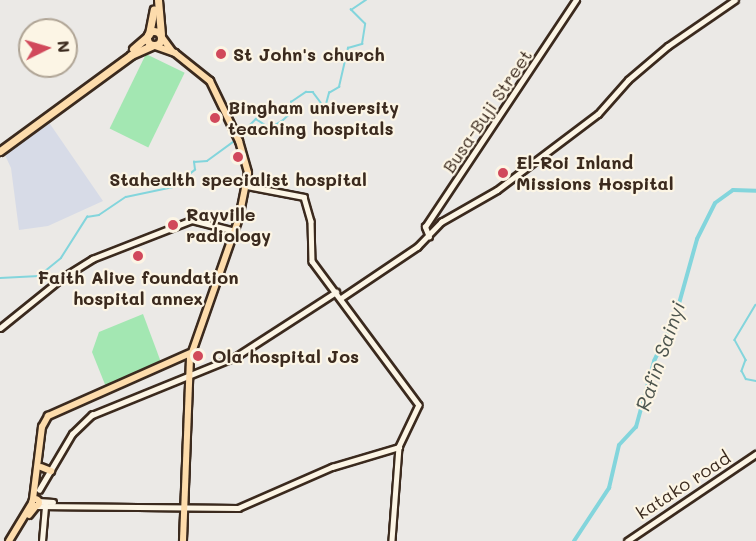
<!DOCTYPE html>
<html>
<head>
<meta charset="utf-8">
<style>
  body { margin:0 }
  #map { position:relative; width:756px; height:541px; overflow:hidden; background:#ebe9e6; font-family:Mali,sans-serif }
  div>[style] { position:absolute }
  [style*='--x'] { left:calc(var(--x)*1px); top:calc(var(--y)*1px); width:calc(var(--w)*1px); rotate:calc(var(--a)*1deg) }
  .built>* { inset:0; background:#d7dbe7 }
  .green>* { inset:0; background:#a3e7b2; transform-origin:0 0 }
  .stream>* { height:1.5px; margin:-0.75px; padding:0 0.75px; transform-origin:0.75px; border-radius:0.75px; background:#83d5dc }
  .river>* { height:4px; margin:-2px; padding:0 2px; transform-origin:2px; border-radius:2px; background:#83d5dc }
  .roads { filter:drop-shadow(2px 0 #3b2a1e) drop-shadow(-2px 0 #3b2a1e) drop-shadow(0 2px #3b2a1e) drop-shadow(0 -2px #3b2a1e) }
  .tertiary>* { height:4.5px; margin:-2.25px; padding:0 2.25px; transform-origin:2.25px; border-radius:2.25px; background:#fcf5e5 }
  .primary>* { height:6px; margin:-3px; padding:0 3px; transform-origin:3px; border-radius:3px; background:#fddcac }
  .primary>.ring { margin:-3px; padding:0; box-sizing:content-box; background:none; border:6px solid #fddcac; border-radius:50% }
  .trunk>* { height:7px; margin:-3.5px; padding:0 3.5px; transform-origin:3.5px; border-radius:3.5px; background:#fddcac }
  .trunk>.ring { margin:-3.5px; padding:0; box-sizing:content-box; background:none; border:7px solid #fddcac; border-radius:50% }
  .dots>* { width:16px; height:16px; translate:-50% -50%; box-sizing:border-box; border:3px solid #fcf5e5; border-radius:50% }
  span { translate:-50% -50%; white-space:nowrap; text-align:center; line-height:1.15; -webkit-text-stroke:4.5px #fcf5e5; paint-order:stroke }
  .poi-label { font-size:18px; color:#3b2a1e; font-weight:700 }
  .left { translate:0 -50%; text-align:left }
  .street-label { font-size:18px; color:#3b2a1e }
  .water-label { font-size:20px; color:#4d554e; font-style:italic }
  .north { position:absolute; left:18px; top:18px; width:60px; height:60px; box-sizing:border-box; background:#fcf5e5; border:2px solid #afa495; border-radius:50%; rotate:85deg; font-size:16px; font-weight:700; line-height:24px; text-align:center; color:#3b2a1e }
  .north::after { content:''; display:block; margin:auto; width:21px; height:27px; background:#d1495b; clip-path:polygon(50% 0,100% 100%,50% 72%,0 100%) }
</style>
</head>
<body>
<div id="map">
  <div class="built">
    <div style="clip-path:polygon(48px 121px,103px 201px,48px 226px,19px 230px,11px 168px,4px 153px)"></div>
  </div>
  <div class="green">
    <div style="left:146px;top:54px;width:43px;height:83px;rotate:26deg"></div>
    <div style="clip-path:polygon(143px 314px,162px 365px,106px 387px,92px 352px,99px 332px)"></div>
  </div>
  <div class="stream">
    <div style="--x:240;--y:135;--w:23;--a:-45"></div>
    <div style="--x:256;--y:119;--w:17;--a:33"></div>
    <div style="--x:270;--y:128;--w:14;--a:-30"></div>
    <div style="--x:282;--y:121;--w:12;--a:-42"></div>
    <div style="--x:291;--y:113;--w:11;--a:-90"></div>
    <div style="--x:291;--y:102;--w:18;--a:-34"></div>
    <div style="--x:306;--y:92;--w:7;--a:0"></div>
    <div style="--x:313;--y:92;--w:20;--a:53"></div>
    <div style="--x:325;--y:108;--w:16;--a:-75"></div>
    <div style="--x:329;--y:93;--w:12;--a:-31"></div>
    <div style="--x:339;--y:87;--w:40;--a:-77"></div>
    <div style="--x:348;--y:48;--w:15;--a:-16"></div>
    <div style="--x:362;--y:44;--w:20;--a:-81"></div>
    <div style="--x:365;--y:24;--w:20;--a:-135"></div>
    <div style="--x:351;--y:10;--w:18;--a:-34"></div>
    <div style="--x:0;--y:278;--w:39;--a:-3"></div>
    <div style="--x:39;--y:276;--w:28;--a:-39"></div>
    <div style="--x:61;--y:258;--w:49;--a:-57.6"></div>
    <div style="--x:87;--y:217;--w:12;--a:-9"></div>
    <div style="--x:99;--y:215;--w:32;--a:-34"></div>
    <div style="--x:126;--y:197;--w:48;--a:-12"></div>
    <div style="--x:173;--y:187;--w:28;--a:-38"></div>
    <div style="--x:195;--y:170;--w:8;--a:-97"></div>
    <div style="--x:194;--y:162;--w:13;--a:-4"></div>
    <div style="--x:207;--y:161;--w:34;--a:-36"></div>
    <div style="--x:756;--y:305;--w:41;--a:121"></div>
    <div style="--x:735;--y:340;--w:23;--a:61"></div>
    <div style="--x:746;--y:360;--w:12;--a:110"></div>
    <div style="--x:742;--y:371;--w:9;--a:63"></div>
    <div style="--x:746;--y:379;--w:10;--a:11"></div>
  </div>
  <div class="river">
    <div style="--x:574;--y:541;--w:64;--a:-56.6"></div>
    <div style="--x:609;--y:488;--w:44;--a:-76.9"></div>
    <div style="--x:619;--y:445;--w:25;--a:-47"></div>
    <div style="--x:636;--y:427;--w:68;--a:-74.7"></div>
    <div style="--x:654;--y:361;--w:48;--a:-64"></div>
    <div style="--x:675;--y:318;--w:82;--a:-74.4"></div>
    <div style="--x:697;--y:239;--w:40;--a:-63.4"></div>
    <div style="--x:715;--y:203;--w:22;--a:-36"></div>
    <div style="--x:733;--y:190;--w:23;--a:2"></div>
  </div>
  <div class="roads">
    <div class="tertiary">
      <div style="--x:247;--y:186;--w:58;--a:10.9"></div>
      <div style="--x:304;--y:197;--w:25;--a:74"></div>
      <div style="--x:311;--y:221;--w:40;--a:88.6"></div>
      <div style="--x:312;--y:261;--w:179;--a:53.4"></div>
      <div style="--x:419;--y:405;--w:47;--a:115.5"></div>
      <div style="--x:399;--y:447;--w:94;--a:94.3"></div>
      <div style="--x:429;--y:237;--w:11;--a:-112"></div>
      <div style="--x:425;--y:227;--w:273;--a:-56.4"></div>
      <div style="--x:341;--y:298;--w:92;--a:-33.9"></div>
      <div style="--x:417;--y:247;--w:35;--a:-46"></div>
      <div style="--x:441;--y:222;--w:64;--a:-29.7"></div>
      <div style="--x:497;--y:190;--w:126;--a:-37"></div>
      <div style="--x:598;--y:114;--w:45;--a:-48.6"></div>
      <div style="--x:628;--y:80;--w:52;--a:-40.4"></div>
      <div style="--x:668;--y:46;--w:81;--a:-34.5"></div>
      <div style="--x:0;--y:328;--w:80;--a:-38.9"></div>
      <div style="--x:62;--y:278;--w:36;--a:-32"></div>
      <div style="--x:92;--y:259;--w:107;--a:-21.3"></div>
      <div style="--x:192;--y:220;--w:44;--a:14.3"></div>
      <div style="--x:39;--y:490;--w:65;--a:-59.5"></div>
      <div style="--x:72;--y:434;--w:28;--a:-44"></div>
      <div style="--x:92;--y:415;--w:157;--a:-22.1"></div>
      <div style="--x:237;--y:356;--w:118;--a:-32.9"></div>
      <div style="--x:38;--y:501;--w:15;--a:4"></div>
      <div style="--x:37;--y:506;--w:201;--a:0.6"></div>
      <div style="--x:238;--y:508;--w:103;--a:-23.6"></div>
      <div style="--x:332;--y:467;--w:70;--a:-16.6"></div>
      <div style="--x:42;--y:541;--w:36;--a:-85"></div>
      <div style="--x:627;--y:541;--w:156;--a:-34"></div>
    </div>
    <div class="primary">
      <div style="--x:161;--y:36;--w:19;--a:54"></div>
      <div style="--x:155;--y:46;--w:21;--a:19"></div>
      <div style="--x:175;--y:53;--w:45;--a:38.7"></div>
      <div style="--x:210;--y:81;--w:67;--a:64.2"></div>
      <div style="--x:239;--y:141;--w:33;--a:74"></div>
      <div style="--x:248;--y:173;--w:46;--a:101.3"></div>
      <div style="--x:239;--y:218;--w:148;--a:109.3"></div>
      <div style="--x:190;--y:358;--w:183;--a:92.2"></div>
      <div style="--x:41;--y:467;--w:11;--a:22"></div>
      <div class="ring" style="left:31.5px;top:498.5px;width:1px;height:1px"></div>
      <div style="--x:33;--y:499;--w:73;--a:-82.9"></div>
      <div style="--x:42;--y:427;--w:13;--a:-61"></div>
      <div style="--x:48;--y:416;--w:155;--a:-23.9"></div>
      <div style="--x:29;--y:515;--w:11;--a:-52"></div>
      <div style="--x:9;--y:541;--w:44;--a:-58.8"></div>
    </div>
    <div class="trunk">
      <div style="--x:158;--y:0;--w:34;--a:85"></div>
      <div class="ring" style="left:147px;top:31px;width:7px;height:7px"></div>
      <div style="--x:149;--y:34;--w:25;--a:-79"></div>
      <div style="--x:133;--y:49;--w:18;--a:-41"></div>
      <div style="--x:0;--y:151;--w:162;--a:-36.2"></div>
      <div style="--x:131;--y:55;--w:24;--a:-24"></div>
    </div>
  </div>
  <div class="dots">
    <div style="left:221px;top:54px;background:#d1495b"></div>
    <div style="left:215px;top:118px;background:#d1495b"></div>
    <div style="left:238px;top:157px;background:#d1495b"></div>
    <div style="left:503px;top:173px;background:#d1495b"></div>
    <div style="left:173px;top:225px;background:#d1495b"></div>
    <div style="left:138px;top:256px;background:#d1495b"></div>
    <div style="left:198px;top:356px;background:#d1495b"></div>
  </div>
  <div class="poi-label">
    <span class="left" style="left:233px;top:54px">St John's church</span>
    <span class="left" style="left:228px;top:118px">Bingham university<br>teaching hospitals</span>
    <span class="left" style="left:516px;top:173px">El-Roi Inland<br>Missions Hospital</span>
    <span style="left:238px;top:179px">Stahealth specialist hospital</span>
    <span class="left" style="left:186px;top:225px">Rayville<br>radiology</span>
    <span style="left:138px;top:288px">Faith Alive foundation<br>hospital annex</span>
    <span class="left" style="left:212px;top:356px">Ola hospital Jos</span>
  </div>
  <div class="street-label">
    <span style="left:487px;top:111px;rotate:-56deg">Busa-Buji Street</span>
    <span style="left:683px;top:485px;rotate:-33deg">katako road</span>
  </div>
  <div class="water-label">
    <span style="left:660px;top:356px;rotate:-71deg">Rafin Sainyi</span>
  </div>
  <div class="north">N</div>
</div>
</body>
</html>
